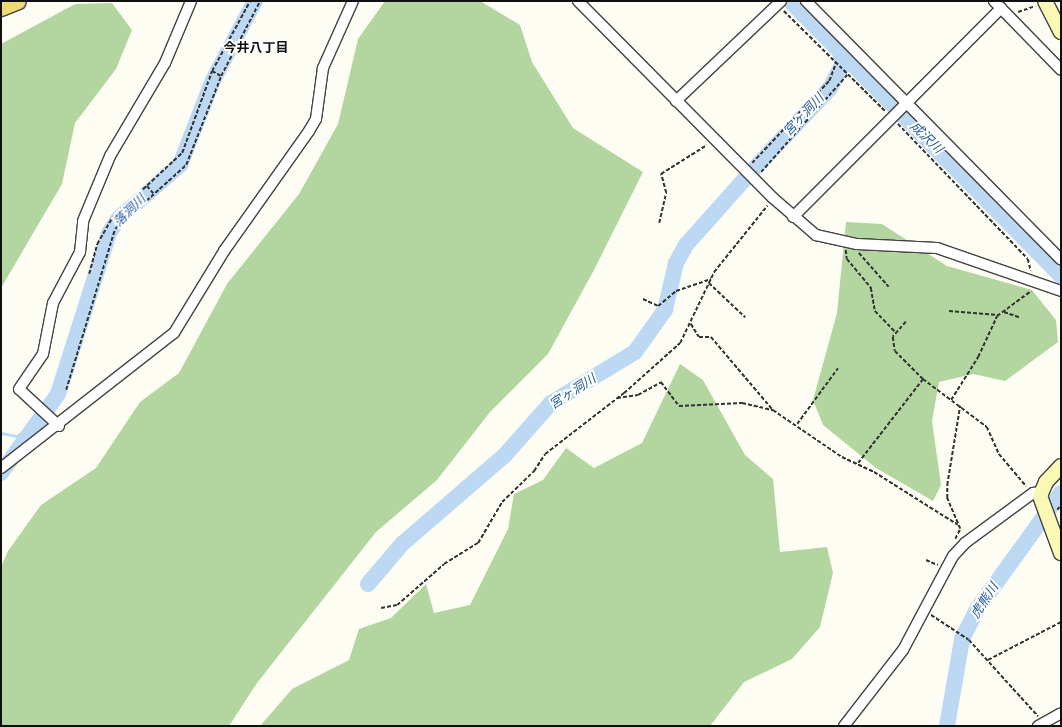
<!DOCTYPE html>
<html>
<head>
<meta charset="utf-8">
<style>
  body { margin:0 }
  #map { position:relative; width:1062px; height:727px; overflow:hidden; background:#fefdf4; font-family:"Crimson Pro","Noto Sans JP",serif }
  div>[style] { position:absolute }
  [style*='--x'] { left:calc(var(--x)*1px); top:calc(var(--y)*1px); width:calc(var(--w)*1px); rotate:calc(var(--a)*1deg) }
  .forest>* { inset:0; background:#b3d6a0 }
  .stream>* { height:2.5px; margin:-1.25px; padding:0 1.25px; transform-origin:1.25px; border-radius:1.25px; background:#bcd8f2 }
  .river>* { height:16px; margin:-8px; padding:0 8px; transform-origin:8px; border-radius:8px; background:#bcd8f2 }
  .path>* { height:1.5px; margin-top:-0.75px; transform-origin:0; background:repeating-linear-gradient(90deg,#323232 0 4px,transparent 0 6px) }
  .roads { filter:drop-shadow(1px 0 #434343) drop-shadow(-1px 0 #434343) drop-shadow(0 1px #434343) drop-shadow(0 -1px #434343) }
  .minor>* { height:10px; margin:-5px; padding:0 5px; transform-origin:5px; border-radius:5px; background:#fff }
  .secondary>* { height:14px; margin:-7px; padding:0 7px; transform-origin:7px; border-radius:7px; background:#f9f8b4 }
  .primary>* { height:15px; margin:-7.5px; padding:0 7.5px; transform-origin:7.5px; border-radius:7.5px; background:#eddc75 }
  span { translate:-50% -50%; white-space:nowrap; text-align:center; line-height:1.15; -webkit-text-stroke:4px #fff; paint-order:stroke }
  .neighbourhood-label { font-size:13px; color:#101010; font-weight:700 }
  .water-label { font-size:13px; color:#225999; font-style:italic }
  .frame { position:absolute; inset:0; border:2px solid #101010; pointer-events:none }
</style>
</head>
<body>
<div id="map">
  <div class="forest">
    <div style="clip-path:polygon(385px 1px,480px 1px,520px 25px,532px 62px,573px 128px,643px 172px,594px 270px,548px 354px,490px 412px,437px 480px,376px 532px,257px 683px,229px 726px,1px 726px,1px 567px,8px 551px,41px 505px,96px 468px,140px 402px,179px 373px,227px 284px,299px 194px,338px 124px,358px 39px)"></div>
    <div style="clip-path:polygon(112px 3px,132px 30px,116px 69px,75px 123px,62px 184px,1px 288px,1px 44px,75px 4px)"></div>
    <div style="clip-path:polygon(846px 222px,882px 224px,947px 266px,1032px 290px,1056px 320px,1058px 342px,1005px 381px,973px 374px,939px 382px,932px 421px,941px 485px,933px 501px,876px 468px,823px 425px,813px 400px,837px 313px)"></div>
    <div style="clip-path:polygon(680px 364px,703px 380px,745px 455px,773px 479px,780px 552px,827px 547px,833px 573px,820px 627px,792px 659px,744px 682px,710px 726px,260px 726px,292px 689px,349px 660px,359px 629px,391px 618px,426px 584px,434px 613px,470px 605px,508px 529px,514px 494px,543px 480px,566px 448px,594px 468px,642px 443px)"></div>
  </div>
  <div class="stream">
    <div style="--x:1;--y:433;--w:16;--a:11"></div>
    <div style="--x:17;--y:436;--w:23;--a:-34"></div>
  </div>
  <div class="river">
    <div style="--x:790;--y:1;--w:386;--a:45.4"></div>
    <div style="--x:755;--y:168;--w:110;--a:-46.8"></div>
    <div style="--x:830;--y:88;--w:27;--a:-62"></div>
    <div style="--x:843;--y:64;--w:7;--a:-106"></div>
    <div style="--x:1;--y:473;--w:97;--a:-54.2"></div>
    <div style="--x:58;--y:394;--w:169;--a:-72.4"></div>
    <div style="--x:109;--y:233;--w:17;--a:-57"></div>
    <div style="--x:118;--y:219;--w:82;--a:-41.1"></div>
    <div style="--x:180;--y:165;--w:91;--a:-68.8"></div>
    <div style="--x:213;--y:80;--w:89;--a:-62"></div>
    <div style="--x:368;--y:584;--w:52;--a:-49.6"></div>
    <div style="--x:402;--y:544;--w:136;--a:-40.8"></div>
    <div style="--x:505;--y:455;--w:69;--a:-48.5"></div>
    <div style="--x:551;--y:403;--w:98;--a:-31.3"></div>
    <div style="--x:635;--y:352;--w:52;--a:-54.5"></div>
    <div style="--x:665;--y:310;--w:48;--a:-76.8"></div>
    <div style="--x:676;--y:263;--w:21;--a:-61"></div>
    <div style="--x:686;--y:245;--w:87;--a:-48.3"></div>
    <div style="--x:947;--y:726;--w:88;--a:-80.2"></div>
    <div style="--x:962;--y:639;--w:35;--a:-63"></div>
    <div style="--x:978;--y:608;--w:142;--a:-54.2"></div>
  </div>
  <div class="path">
    <div style="--x:784;--y:11;--w:142;--a:44.7"></div>
    <div style="--x:1018;--y:12;--w:18;--a:-19"></div>
    <div style="--x:212;--y:71;--w:10;--a:29"></div>
    <div style="--x:898;--y:124;--w:187;--a:46.1"></div>
    <div style="--x:1028;--y:259;--w:12;--a:76"></div>
    <div style="--x:752;--y:163;--w:112;--a:-46.8"></div>
    <div style="--x:829;--y:81;--w:19;--a:-69"></div>
    <div style="--x:761;--y:172;--w:130;--a:-48.4"></div>
    <div style="--x:147;--y:186;--w:11;--a:49"></div>
    <div style="--x:659;--y:223;--w:31;--a:-77"></div>
    <div style="--x:666;--y:193;--w:20;--a:-105"></div>
    <div style="--x:661;--y:174;--w:54;--a:-32.2"></div>
    <div style="--x:846;--y:250;--w:9;--a:84"></div>
    <div style="--x:847;--y:259;--w:38;--a:50"></div>
    <div style="--x:871;--y:288;--w:23;--a:80"></div>
    <div style="--x:875;--y:311;--w:29;--a:46"></div>
    <div style="--x:859;--y:253;--w:45;--a:48.6"></div>
    <div style="--x:89;--y:274;--w:31;--a:-75"></div>
    <div style="--x:97;--y:244;--w:30;--a:-60"></div>
    <div style="--x:112;--y:218;--w:96;--a:-42.9"></div>
    <div style="--x:182;--y:153;--w:87;--a:-69.9"></div>
    <div style="--x:212;--y:71;--w:80;--a:-61.5"></div>
    <div style="--x:709;--y:283;--w:50;--a:43.4"></div>
    <div style="--x:643;--y:299;--w:17;--a:25"></div>
    <div style="--x:658;--y:306;--w:23;--a:-40"></div>
    <div style="--x:676;--y:291;--w:37;--a:-19"></div>
    <div style="--x:949;--y:311;--w:49;--a:4.7"></div>
    <div style="--x:1004;--y:312;--w:18;--a:19"></div>
    <div style="--x:906;--y:322;--w:20;--a:131"></div>
    <div style="--x:893;--y:337;--w:14;--a:82"></div>
    <div style="--x:895;--y:351;--w:40;--a:45"></div>
    <div style="--x:923;--y:379;--w:80;--a:36.9"></div>
    <div style="--x:987;--y:427;--w:30;--a:66"></div>
    <div style="--x:999;--y:454;--w:42;--a:49.8"></div>
    <div style="--x:691;--y:324;--w:15;--a:58"></div>
    <div style="--x:699;--y:337;--w:12;--a:0"></div>
    <div style="--x:711;--y:337;--w:96;--a:49.7"></div>
    <div style="--x:66;--y:390;--w:168;--a:-73.1"></div>
    <div style="--x:115;--y:229;--w:96;--a:-42"></div>
    <div style="--x:186;--y:165;--w:96;--a:-68.5"></div>
    <div style="--x:221;--y:76;--w:85;--a:-62.5"></div>
    <div style="--x:617;--y:398;--w:21;--a:-8"></div>
    <div style="--x:638;--y:395;--w:26;--a:-29"></div>
    <div style="--x:661;--y:382;--w:30;--a:53"></div>
    <div style="--x:679;--y:406;--w:63;--a:-2.7"></div>
    <div style="--x:742;--y:403;--w:32;--a:13"></div>
    <div style="--x:773;--y:410;--w:83;--a:34.3"></div>
    <div style="--x:842;--y:457;--w:35;--a:25"></div>
    <div style="--x:874;--y:472;--w:99;--a:32.2"></div>
    <div style="--x:951;--y:400;--w:51;--a:-57.9"></div>
    <div style="--x:978;--y:357;--w:45;--a:-65.1"></div>
    <div style="--x:997;--y:316;--w:42;--a:-36.3"></div>
    <div style="--x:797;--y:424;--w:69;--a:-53.8"></div>
    <div style="--x:858;--y:463;--w:106;--a:-52.3"></div>
    <div style="--x:1057;--y:510;--w:6;--a:-51"></div>
    <div style="--x:955;--y:539;--w:11;--a:-63"></div>
    <div style="--x:960;--y:529;--w:34;--a:-113"></div>
    <div style="--x:947;--y:498;--w:13;--a:-90"></div>
    <div style="--x:947;--y:485;--w:80;--a:-80.7"></div>
    <div style="--x:926;--y:560;--w:13;--a:23"></div>
    <div style="--x:381;--y:608;--w:16;--a:-11"></div>
    <div style="--x:397;--y:605;--w:62;--a:-41.1"></div>
    <div style="--x:444;--y:564;--w:40;--a:-32"></div>
    <div style="--x:478;--y:543;--w:48;--a:-59.7"></div>
    <div style="--x:502;--y:502;--w:45;--a:-44.1"></div>
    <div style="--x:534;--y:471;--w:20;--a:-57"></div>
    <div style="--x:545;--y:454;--w:100;--a:-37.7"></div>
    <div style="--x:624;--y:393;--w:75;--a:-41.8"></div>
    <div style="--x:680;--y:343;--w:79;--a:-64.4"></div>
    <div style="--x:714;--y:272;--w:85;--a:-51.2"></div>
    <div style="--x:931;--y:615;--w:45;--a:33.3"></div>
    <div style="--x:969;--y:640;--w:103;--a:47.8"></div>
    <div style="--x:988;--y:660;--w:82;--a:-27.5"></div>
  </div>
  <div class="roads">
    <div class="minor">
      <div style="--x:578;--y:1;--w:277;--a:45.3"></div>
      <div style="--x:773;--y:198;--w:57;--a:40.7"></div>
      <div style="--x:816;--y:235;--w:42;--a:12.4"></div>
      <div style="--x:857;--y:244;--w:80;--a:2.9"></div>
      <div style="--x:937;--y:248;--w:131;--a:19.1"></div>
      <div style="--x:806;--y:1;--w:363;--a:45.4"></div>
      <div style="--x:994;--y:1;--w:96;--a:45.8"></div>
      <div style="--x:676;--y:101;--w:145;--a:-43.6"></div>
      <div style="--x:793;--y:217;--w:295;--a:-45.1"></div>
      <div style="--x:59;--y:426;--w:54;--a:-137.2"></div>
      <div style="--x:19;--y:389;--w:42;--a:-55.6"></div>
      <div style="--x:43;--y:354;--w:52;--a:-78.9"></div>
      <div style="--x:53;--y:303;--w:58;--a:-62.1"></div>
      <div style="--x:80;--y:252;--w:31;--a:-84"></div>
      <div style="--x:83;--y:221;--w:70;--a:-67.4"></div>
      <div style="--x:110;--y:156;--w:108;--a:-59.4"></div>
      <div style="--x:165;--y:63;--w:67;--a:-67.2"></div>
      <div style="--x:1;--y:468;--w:219;--a:-38"></div>
      <div style="--x:174;--y:333;--w:96;--a:-58.6"></div>
      <div style="--x:224;--y:251;--w:147;--a:-54.7"></div>
      <div style="--x:309;--y:131;--w:14;--a:-60"></div>
      <div style="--x:316;--y:119;--w:51;--a:-82.2"></div>
      <div style="--x:323;--y:68;--w:73;--a:-65.9"></div>
      <div style="--x:844;--y:726;--w:96;--a:-52.2"></div>
      <div style="--x:903;--y:650;--w:106;--a:-62"></div>
      <div style="--x:953;--y:556;--w:18;--a:-47"></div>
      <div style="--x:965;--y:543;--w:84;--a:-36.3"></div>
      <div style="--x:1033;--y:493;--w:8;--a:-7"></div>
      <div style="--x:1038;--y:726;--w:26;--a:-29"></div>
    </div>
    <div class="secondary">
      <div style="--x:1045;--y:1;--w:35;--a:63"></div>
      <div style="--x:1061;--y:466;--w:22;--a:133"></div>
      <div style="--x:1046;--y:482;--w:15;--a:113"></div>
      <div style="--x:1040;--y:496;--w:61;--a:69.8"></div>
    </div>
    <div class="primary">
      <div style="--x:1;--y:8;--w:18;--a:-22"></div>
    </div>
  </div>
  <div class="neighbourhood-label">
    <span style="left:256px;top:48px">今井八丁目</span>
  </div>
  <div class="water-label">
    <span style="left:804px;top:115px;rotate:-47deg">宮ヶ洞川</span>
    <span style="left:926px;top:138px;rotate:44deg">成沢川</span>
    <span style="left:130px;top:211px;rotate:-45deg">落洞川</span>
    <span style="left:573px;top:392px;rotate:-33deg">宮ヶ洞川</span>
    <span style="left:985px;top:601px;rotate:-57deg">虎熊川</span>
  </div>
  <div class="frame"></div>
</div>
</body>
</html>
